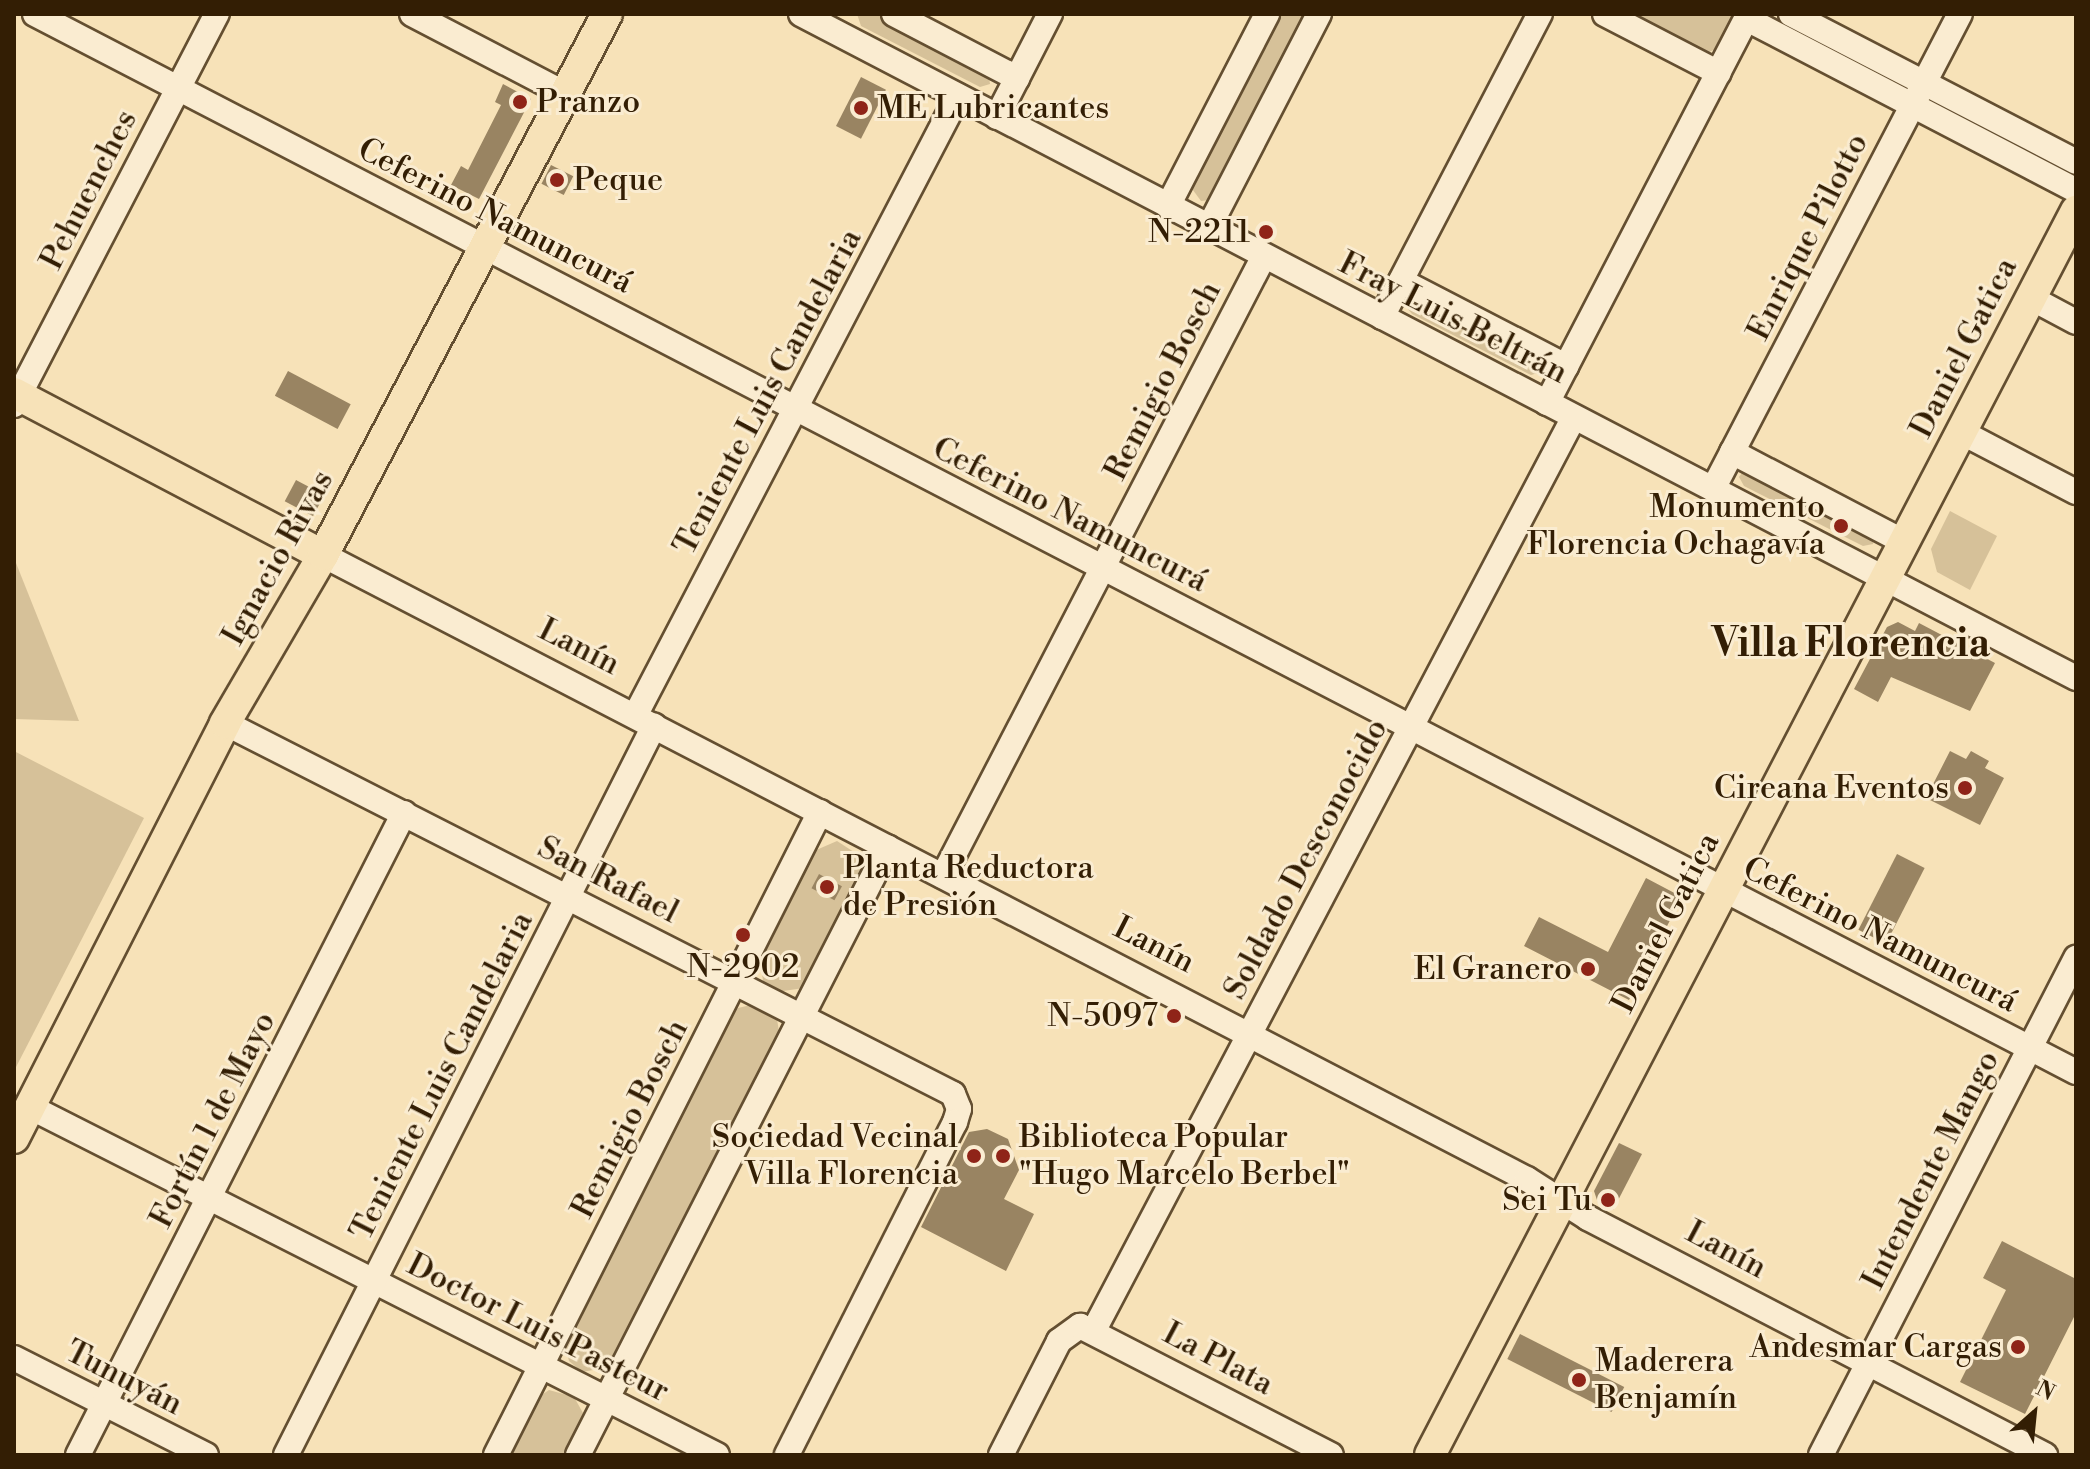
<!DOCTYPE html>
<html>
<head>
<meta charset="utf-8">
<style>
  body { margin:0 }
  #map { position:relative; width:2090px; height:1469px; overflow:hidden; background:#f7e2b8; font-family:"Libre Bodoni",serif }
  div>[style] { position:absolute }
  [style*='--x'] { left:calc(var(--x)*1px); top:calc(var(--y)*1px); width:calc(var(--w)*1px); rotate:calc(var(--a)*1deg) }
  .green>* { inset:0; background:#d6c199 }
  .building>* { inset:0; background:#998462; transform-origin:0 0 }
  .roads { filter:drop-shadow(2px 0 #644f31) drop-shadow(-2px 0 #644f31) drop-shadow(0 2px #644f31) drop-shadow(0 -2px #644f31) }
  .minor>* { height:24px; margin:-12px; padding:0 12px; transform-origin:12px; border-radius:12px; background:#faecd1 }
  .major>* { height:30px; margin:-15px; padding:0 15px; transform-origin:15px; border-radius:15px; background:#f7e2b8 }
  .dots>* { width:22px; height:22px; translate:-50% -50%; box-sizing:border-box; border:4px solid #faecd1; border-radius:50% }
  span { translate:-50% -50%; white-space:nowrap; text-align:center; line-height:1.15; -webkit-text-stroke:6px #faecd1; paint-order:stroke }
  .poi-label { font-size:32px; color:#331e04 }
  .left { translate:0 -50%; text-align:left }
  .right { translate:-100% -50%; text-align:right }
  .street-label { font-size:32px; color:#331e04 }
  .district-label { font-size:40px; color:#331e04; font-weight:700 }
  .frame { position:absolute; inset:0; border:16px solid #331e04; pointer-events:none }
  .north { position:absolute; left:1994px; top:1373px; width:80px; height:80px; -webkit-text-stroke:6px #faecd1; paint-order:stroke; rotate:27deg; font-size:22px; font-weight:700; line-height:32px; text-align:center; color:#331e04 }
  .north::after { content:''; display:block; margin:auto; width:28px; height:36px; background:#331e04; clip-path:polygon(50% 0,100% 100%,50% 72%,0 100%) }
</style>
</head>
<body>
<div id="map">
  <div class="green">
    <div style="clip-path:polygon(857px 14px,876px 14px,988px 71px,990px 84px,980px 87px,861px 26px)"></div>
    <div style="clip-path:polygon(1278px 14px,1311px 14px,1210px 200px,1201px 201px,1190px 186px)"></div>
    <div style="clip-path:polygon(1625px 14px,1737px 14px,1718px 48px,1707px 53px)"></div>
    <div style="clip-path:polygon(1411px 299px,1543px 367px,1541px 372px,1531px 375px,1412px 314px,1407px 308px)"></div>
    <div style="clip-path:polygon(1744px 470px,1874px 535px,1873px 544px,1863px 546px,1744px 486px,1739px 477px)"></div>
    <div style="clip-path:polygon(1950px 511px,1997px 536px,1970px 590px,1937px 572px,1931px 549px)"></div>
    <div style="clip-path:polygon(14px 558px,79px 721px,14px 719px)"></div>
    <div style="clip-path:polygon(14px 751px,144px 818px,14px 1071px)"></div>
    <div style="clip-path:polygon(837px 841px,860px 856px,863px 874px,804px 988px,776px 992px,763px 981px,760px 956px,814px 851px)"></div>
    <div style="clip-path:polygon(755px 1004px,777px 1019px,780px 1038px,610px 1367px,582px 1372px,569px 1361px,565px 1344px,727px 1021px,738px 1008px)"></div>
    <div style="clip-path:polygon(549px 1390px,574px 1397px,583px 1413px,568px 1455px,506px 1455px,534px 1400px)"></div>
  </div>
  <div class="building">
    <div style="left:861px;top:77px;width:28px;height:55px;rotate:27deg"></div>
    <div style="clip-path:polygon(503px 84px,531px 99px,479px 199px,451px 185px,461px 166px,468px 170px,501px 105px,495px 102px)"></div>
    <div style="left:551px;top:165px;width:25px;height:21px;rotate:27deg"></div>
    <div style="left:288px;top:371px;width:71px;height:28px;rotate:28deg"></div>
    <div style="left:296px;top:480px;width:32px;height:24px;rotate:28deg"></div>
    <div style="clip-path:polygon(1898px 622px,1915px 631px,1919px 623px,1995px 663px,1970px 711px,1891px 677px,1878px 702px,1854px 689px,1887px 627px)"></div>
    <div style="clip-path:polygon(1950px 751px,1966px 759px,1971px 751px,1989px 761px,1985px 768px,2004px 778px,1980px 825px,1926px 798px)"></div>
    <div style="left:1897px;top:854px;width:31px;height:85px;rotate:27deg"></div>
    <div style="left:819px;top:874px;width:26px;height:16px;rotate:28deg"></div>
    <div style="clip-path:polygon(1646px 878px,1682px 897px,1629px 1000px,1524px 946px,1539px 917px,1608px 952px)"></div>
    <div style="clip-path:polygon(987px 1129px,1008px 1139px,1019px 1170px,1004px 1199px,1034px 1214px,1006px 1271px,921px 1227px,969px 1132px)"></div>
    <div style="clip-path:polygon(1619px 1143px,1642px 1154px,1613px 1210px,1598px 1203px,1594px 1191px)"></div>
    <div style="clip-path:polygon(2002px 1241px,2076px 1279px,2076px 1313px,2025px 1414px,1960px 1382px,2006px 1290px,1983px 1278px)"></div>
    <div style="left:1520px;top:1334px;width:117px;height:28px;rotate:27deg"></div>
  </div>
  <div class="roads">
    <div class="minor">
      <div style="--x:35;--y:14;--w:2299;--a:27.4"></div>
      <div style="--x:412;--y:14;--w:174;--a:27.5"></div>
      <div style="--x:801;--y:14;--w:1438;--a:27.51"></div>
      <div style="--x:894;--y:14;--w:139;--a:27.5"></div>
      <div style="--x:1605;--y:14;--w:128;--a:27.4"></div>
      <div style="--x:1791;--y:14;--w:321;--a:27.4"></div>
      <div style="--x:1747;--y:19;--w:371;--a:27.5"></div>
      <div style="--x:997;--y:117;--w:116;--a:-62.8"></div>
      <div style="--x:1168;--y:206;--w:216;--a:-62.7"></div>
      <div style="--x:1209;--y:227;--w:240;--a:-62.7"></div>
      <div style="--x:1401;--y:281;--w:186;--a:27.3"></div>
      <div style="--x:2031;--y:298;--w:51;--a:28.1"></div>
      <div style="--x:1382;--y:317;--w:342;--a:-62.5"></div>
      <div style="--x:1547;--y:403;--w:438;--a:-62.6"></div>
      <div style="--x:14;--y:405;--w:441;--a:-62.6"></div>
      <div style="--x:1961;--y:432;--w:130;--a:27.6"></div>
      <div style="--x:1732;--y:452;--w:194;--a:27.6"></div>
      <div style="--x:1713;--y:489;--w:535;--a:-62.53"></div>
      <div style="--x:323;--y:555;--w:1356;--a:27.4"></div>
      <div style="--x:1527;--y:1179;--w:72;--a:32.6"></div>
      <div style="--x:1588;--y:1218;--w:515;--a:27.41"></div>
      <div style="--x:635;--y:716;--w:699;--a:-62.48"></div>
      <div style="--x:225;--y:723;--w:817;--a:27"></div>
      <div style="--x:953;--y:1094;--w:16;--a:68"></div>
      <div style="--x:959;--y:1109;--w:14;--a:107"></div>
      <div style="--x:955;--y:1122;--w:373;--a:116.8"></div>
      <div style="--x:943;--y:876;--w:698;--a:-62.63"></div>
      <div style="--x:30;--y:1107;--w:770;--a:26.86"></div>
      <div style="--x:1094;--y:1330;--w:1031;--a:-62.27"></div>
      <div style="--x:14;--y:1358;--w:215;--a:26.8"></div>
      <div style="--x:78;--y:1455;--w:720;--a:-63.08"></div>
      <div style="--x:286;--y:1455;--w:817;--a:-63.22"></div>
      <div style="--x:496;--y:1455;--w:720;--a:-63.26"></div>
      <div style="--x:578;--y:1455;--w:682;--a:-62.98"></div>
      <div style="--x:1001;--y:1455;--w:128;--a:-63"></div>
      <div style="--x:1059;--y:1341;--w:26;--a:-36"></div>
      <div style="--x:1080;--y:1326;--w:282;--a:27.2"></div>
      <div style="--x:1821;--y:1455;--w:559;--a:-62.84"></div>
    </div>
    <div class="major">
      <div style="--x:14;--y:393;--w:349;--a:27.7"></div>
      <div style="--x:14;--y:1138;--w:466;--a:-63"></div>
      <div style="--x:225;--y:723;--w:194;--a:-59.7"></div>
      <div style="--x:323;--y:555;--w:611;--a:-62.3"></div>
      <div style="--x:1430;--y:1455;--w:1402;--a:-62.56"></div>
    </div>
  </div>
  <div class="dots">
    <div style="left:520px;top:102px;background:#8f2418"></div>
    <div style="left:861px;top:108px;background:#8f2418"></div>
    <div style="left:557px;top:180px;background:#8f2418"></div>
    <div style="left:1266px;top:232px;background:#8f2418"></div>
    <div style="left:1841px;top:526px;background:#8f2418"></div>
    <div style="left:1965px;top:788px;background:#8f2418"></div>
    <div style="left:827px;top:887px;background:#8f2418"></div>
    <div style="left:743px;top:935px;background:#8f2418"></div>
    <div style="left:1588px;top:969px;background:#8f2418"></div>
    <div style="left:1174px;top:1016px;background:#8f2418"></div>
    <div style="left:974px;top:1156px;background:#8f2418"></div>
    <div style="left:1003px;top:1156px;background:#8f2418"></div>
    <div style="left:1608px;top:1200px;background:#8f2418"></div>
    <div style="left:2018px;top:1347px;background:#8f2418"></div>
    <div style="left:1579px;top:1380px;background:#8f2418"></div>
  </div>
  <div class="poi-label">
    <span class="left" style="left:536px;top:102px">Pranzo</span>
    <span class="left" style="left:877px;top:108px">ME Lubricantes</span>
    <span class="left" style="left:573px;top:180px">Peque</span>
    <span class="right" style="left:1250px;top:232px">N-2211</span>
    <span class="right" style="left:1825px;top:526px">Monumento<br>Florencia Ochagavía</span>
    <span class="right" style="left:1949px;top:788px">Cireana Eventos</span>
    <span class="left" style="left:843px;top:887px">Planta Reductora<br>de Presión</span>
    <span style="left:743px;top:967px">N-2902</span>
    <span class="right" style="left:1572px;top:969px">El Granero</span>
    <span class="right" style="left:1158px;top:1016px">N-5097</span>
    <span class="right" style="left:958px;top:1156px">Sociedad Vecinal<br>Villa Florencia</span>
    <span class="left" style="left:1019px;top:1156px">Biblioteca Popular<br>"Hugo Marcelo Berbel"</span>
    <span class="right" style="left:1592px;top:1200px">Sei Tu</span>
    <span class="right" style="left:2002px;top:1347px">Andesmar Cargas</span>
    <span class="left" style="left:1595px;top:1380px">Maderera<br>Benjamín</span>
  </div>
  <div class="street-label">
    <span style="left:89px;top:190px;rotate:-63deg">Pehuenches</span>
    <span style="left:495px;top:216px;rotate:27deg">Ceferino Namuncurá</span>
    <span style="left:1808px;top:237px;rotate:-63deg">Enrique Pilotto</span>
    <span style="left:1453px;top:318px;rotate:27deg">Fray Luis Beltrán</span>
    <span style="left:1964px;top:348px;rotate:-63deg">Daniel Gatica</span>
    <span style="left:1163px;top:381px;rotate:-63deg">Remigio Bosch</span>
    <span style="left:768px;top:392px;rotate:-62deg">Teniente Luis Candelaria</span>
    <span style="left:1070px;top:515px;rotate:27deg">Ceferino Namuncurá</span>
    <span style="left:278px;top:558px;rotate:-61deg">Ignacio Rivas</span>
    <span style="left:579px;top:647px;rotate:27deg">Lanín</span>
    <span style="left:1306px;top:859px;rotate:-62deg">Soldado Desconocido</span>
    <span style="left:608px;top:880px;rotate:27deg">San Rafael</span>
    <span style="left:1666px;top:923px;rotate:-63deg">Daniel Gatica</span>
    <span style="left:1880px;top:935px;rotate:27deg">Ceferino Namuncurá</span>
    <span style="left:1154px;top:945px;rotate:27deg">Lanín</span>
    <span style="left:442px;top:1076px;rotate:-63deg">Teniente Luis Candelaria</span>
    <span style="left:630px;top:1119px;rotate:-63deg">Remigio Bosch</span>
    <span style="left:213px;top:1120px;rotate:-63deg">Fortín 1 de Mayo</span>
    <span style="left:1931px;top:1170px;rotate:-63deg">Intendente Mango</span>
    <span style="left:1726px;top:1250px;rotate:28deg">Lanín</span>
    <span style="left:538px;top:1328px;rotate:27deg">Doctor Luis Pasteur</span>
    <span style="left:1218px;top:1359px;rotate:28deg">La Plata</span>
    <span style="left:124px;top:1378px;rotate:27deg">Tunuyán</span>
  </div>
  <div class="district-label">
    <span style="left:1851px;top:644px">Villa Florencia</span>
  </div>
  <div class="frame"></div>
  <div class="north">N</div>
</div>
</body>
</html>
